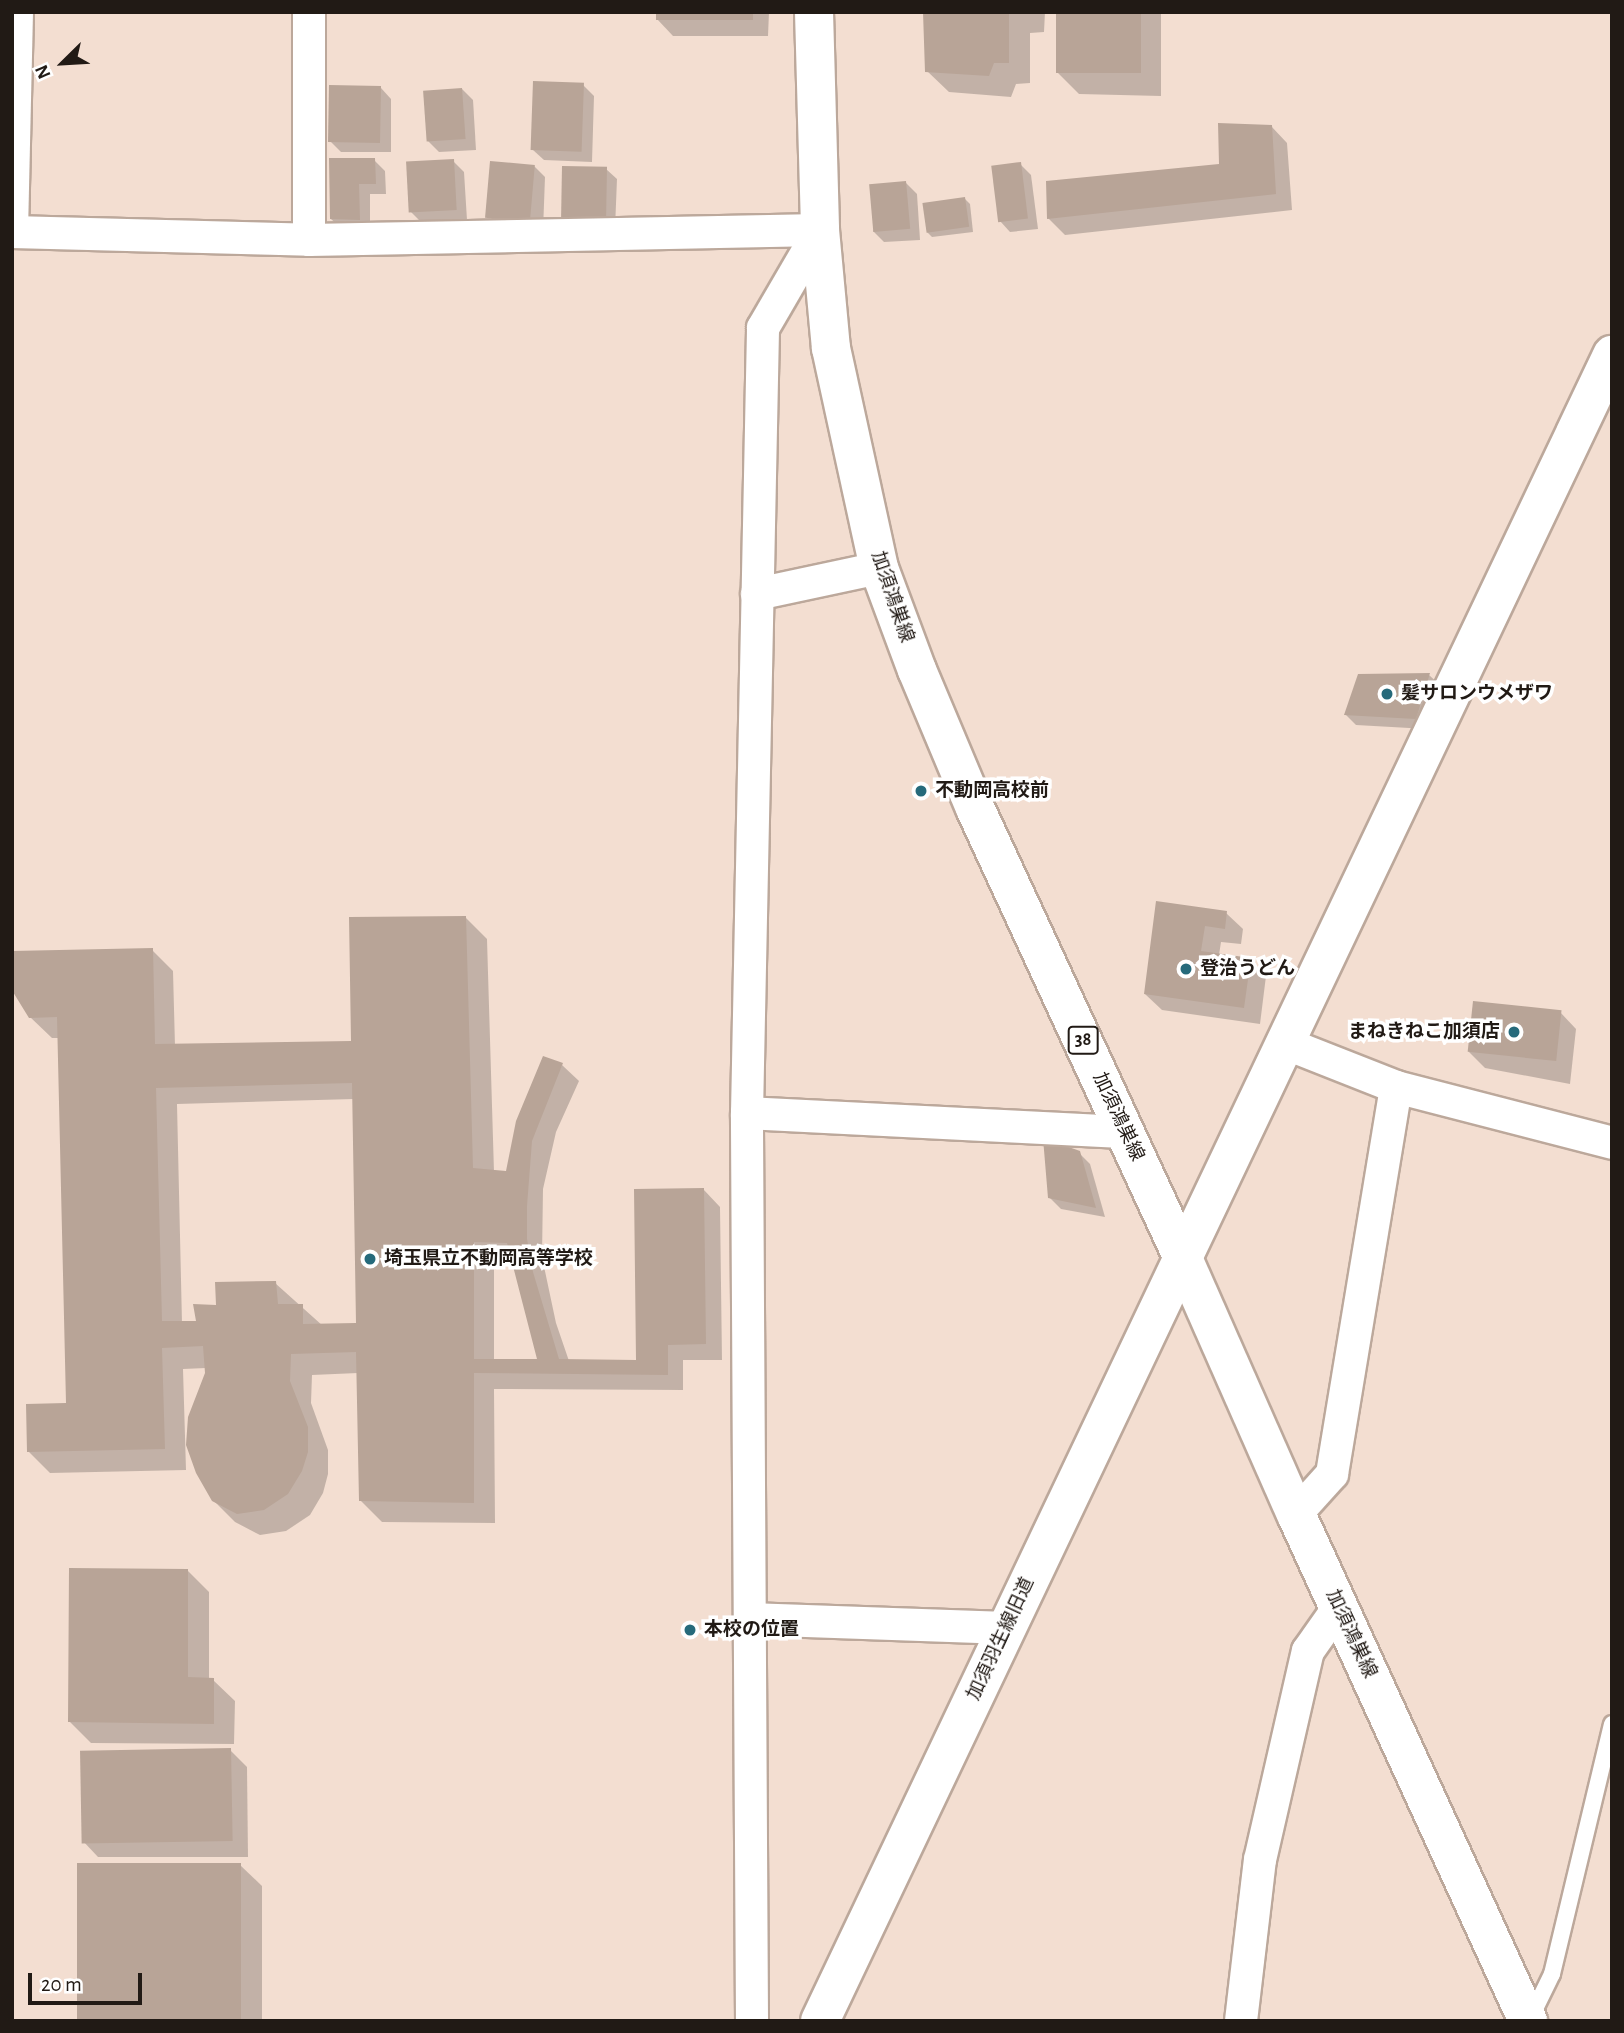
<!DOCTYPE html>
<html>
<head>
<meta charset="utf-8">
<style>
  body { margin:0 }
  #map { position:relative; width:1624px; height:2033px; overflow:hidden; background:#f3ded1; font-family:"Alegreya Sans","Noto Sans JP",sans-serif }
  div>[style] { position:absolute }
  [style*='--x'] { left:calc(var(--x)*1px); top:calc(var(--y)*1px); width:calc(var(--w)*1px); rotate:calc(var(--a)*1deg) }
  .shadow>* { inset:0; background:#0003 }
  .building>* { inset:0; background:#b8a497; transform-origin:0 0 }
  .roads { filter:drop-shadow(2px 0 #bca89b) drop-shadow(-2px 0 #bca89b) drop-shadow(0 2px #bca89b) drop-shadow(0 -2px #bca89b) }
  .service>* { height:16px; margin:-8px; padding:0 8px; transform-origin:8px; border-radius:8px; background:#fff }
  .minor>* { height:32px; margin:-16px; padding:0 16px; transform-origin:16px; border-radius:16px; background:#fff }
  .tertiary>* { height:38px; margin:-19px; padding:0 19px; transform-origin:19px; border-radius:19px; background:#fff }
  .primary>* { height:38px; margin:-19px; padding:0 19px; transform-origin:19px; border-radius:19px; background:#fff }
  .dots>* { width:19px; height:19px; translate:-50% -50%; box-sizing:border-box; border:4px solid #fff; border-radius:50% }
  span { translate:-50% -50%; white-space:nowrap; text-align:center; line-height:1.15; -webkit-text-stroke:7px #fff; paint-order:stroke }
  .shield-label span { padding:2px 5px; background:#fff; border:2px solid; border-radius:5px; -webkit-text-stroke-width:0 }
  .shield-label { font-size:18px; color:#211a15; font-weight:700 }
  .street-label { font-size:19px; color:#211a15 }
  .poi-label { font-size:19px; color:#211a15; font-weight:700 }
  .left { translate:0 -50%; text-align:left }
  .right { translate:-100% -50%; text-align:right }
  .frame { position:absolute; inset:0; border:14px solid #211a15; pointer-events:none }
  .north { position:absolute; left:28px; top:28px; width:70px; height:70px; -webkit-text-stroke:5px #fff; paint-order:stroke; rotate:246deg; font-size:19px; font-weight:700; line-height:28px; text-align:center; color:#211a15 }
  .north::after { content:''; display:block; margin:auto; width:24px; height:32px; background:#211a15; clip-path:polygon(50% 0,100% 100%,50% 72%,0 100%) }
  .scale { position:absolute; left:28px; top:1973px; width:114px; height:32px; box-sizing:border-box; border:4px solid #211a15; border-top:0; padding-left:9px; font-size:21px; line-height:24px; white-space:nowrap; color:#211a15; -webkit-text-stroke:5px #fff; paint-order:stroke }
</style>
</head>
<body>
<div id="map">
  <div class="shadow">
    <div style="clip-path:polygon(658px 12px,769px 12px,768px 36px,673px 36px,657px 19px)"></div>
    <div style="clip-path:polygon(925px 12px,1045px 12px,1044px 32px,1030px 33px,1030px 83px,1016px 84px,1011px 97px,949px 92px,927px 71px)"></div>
    <div style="clip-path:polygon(1058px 12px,1161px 12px,1161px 96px,1079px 94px,1057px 72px)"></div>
    <div style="clip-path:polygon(583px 85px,594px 96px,592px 162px,544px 160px,533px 150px)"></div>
    <div style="clip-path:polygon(381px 88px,391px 99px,391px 152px,341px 152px,330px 141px)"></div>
    <div style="clip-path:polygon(462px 89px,473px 100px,476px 150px,439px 152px,428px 141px)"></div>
    <div style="clip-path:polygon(1271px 126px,1287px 143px,1292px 210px,1065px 235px,1048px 218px,1221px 165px)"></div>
    <div style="clip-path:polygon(374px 160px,385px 171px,386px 194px,370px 194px,370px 230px,342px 229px,331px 219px)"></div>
    <div style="clip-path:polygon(453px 161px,464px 172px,467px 220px,421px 222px,410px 211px)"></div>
    <div style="clip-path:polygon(1020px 164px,1031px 175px,1038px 229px,1010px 232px,1000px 221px)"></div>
    <div style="clip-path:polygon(534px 166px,545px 177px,543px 231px,501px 228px,490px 217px)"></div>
    <div style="clip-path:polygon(evenodd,606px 169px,617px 179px,615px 229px,573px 228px,562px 217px,606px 169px,571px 216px,614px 217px,614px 221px,571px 220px,571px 216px)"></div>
    <div style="clip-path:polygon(906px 183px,917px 194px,920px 240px,884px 242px,873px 231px)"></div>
    <div style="clip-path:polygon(965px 199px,970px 204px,973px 232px,932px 237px,927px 232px)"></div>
    <div style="clip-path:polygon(1429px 675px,1440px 685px,1427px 729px,1356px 725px,1346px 715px)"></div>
    <div style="clip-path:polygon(1157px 903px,1226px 913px,1243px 929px,1241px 944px,1221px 942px,1219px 955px,1250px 960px,1266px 976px,1260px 1024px,1162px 1010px,1145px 994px)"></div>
    <div style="clip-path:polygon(evenodd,466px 918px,487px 939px,494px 1172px,507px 1173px,562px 1065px,579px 1081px,556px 1132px,543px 1189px,542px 1257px,556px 1323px,569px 1361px,637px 1361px,704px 1190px,720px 1207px,722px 1360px,683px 1360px,683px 1390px,494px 1389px,495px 1523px,382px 1522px,361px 1501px,358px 1373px,312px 1375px,311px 1403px,328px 1450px,328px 1474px,323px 1493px,310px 1515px,286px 1531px,260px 1535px,235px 1522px,213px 1500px,206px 1368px,183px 1369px,186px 1470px,50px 1473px,29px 1452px,68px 1405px,59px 1038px,52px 1038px,30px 1017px,152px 950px,173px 971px,175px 1046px,350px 1043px,466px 918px,354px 1099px,358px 1325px,323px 1326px,275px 1283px,218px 1306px,198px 1322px,182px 1323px,177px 1104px,354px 1099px,466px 918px,494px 1258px,513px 1258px,539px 1361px,494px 1361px,494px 1258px)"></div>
    <div style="clip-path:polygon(1560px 1012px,1576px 1029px,1570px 1084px,1485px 1068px,1469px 1052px)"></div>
    <div style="clip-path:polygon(1079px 1153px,1090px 1164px,1105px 1217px,1061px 1209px,1050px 1198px)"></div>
    <div style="clip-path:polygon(188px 1571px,209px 1592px,209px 1679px,213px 1680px,235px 1701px,234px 1744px,91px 1743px,70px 1722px)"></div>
    <div style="clip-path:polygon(230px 1750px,247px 1767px,248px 1857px,98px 1857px,82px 1840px)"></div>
    <div style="clip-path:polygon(240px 1865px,262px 1886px,262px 2021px,79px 2021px)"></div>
  </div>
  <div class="building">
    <div style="left:656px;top:12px;width:97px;height:8px"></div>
    <div style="clip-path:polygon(923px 12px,1009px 12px,1009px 63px,994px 63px,989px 76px,925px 72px)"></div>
    <div style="left:1056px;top:12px;width:85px;height:61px"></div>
    <div style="left:533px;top:81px;width:51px;height:69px;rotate:2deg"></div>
    <div style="left:329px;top:85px;width:52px;height:57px;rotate:1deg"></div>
    <div style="left:462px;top:88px;width:51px;height:39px;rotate:86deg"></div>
    <div style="clip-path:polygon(1218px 123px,1272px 125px,1276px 194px,1047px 219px,1046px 181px,1219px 164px)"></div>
    <div style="clip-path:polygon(329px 158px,375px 158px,376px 184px,359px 184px,360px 220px,330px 219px)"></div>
    <div style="left:454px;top:159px;width:51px;height:48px;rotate:87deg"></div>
    <div style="left:490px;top:161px;width:45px;height:57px;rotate:5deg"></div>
    <div style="left:1021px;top:162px;width:57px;height:30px;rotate:83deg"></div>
    <div style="left:562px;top:166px;width:45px;height:52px;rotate:1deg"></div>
    <div style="left:906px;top:181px;width:48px;height:37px;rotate:85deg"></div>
    <div style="left:965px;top:197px;width:30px;height:43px;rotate:82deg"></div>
    <div style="clip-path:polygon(1430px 673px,1416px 719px,1344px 715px,1358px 674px)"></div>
    <div style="clip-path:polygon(1156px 901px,1227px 911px,1225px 929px,1205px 926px,1201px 951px,1251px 958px,1244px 1008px,1144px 994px)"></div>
    <div style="clip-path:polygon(evenodd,466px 916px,473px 1168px,506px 1171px,516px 1121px,543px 1056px,563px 1063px,532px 1141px,527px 1206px,527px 1239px,533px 1272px,559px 1359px,636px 1360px,634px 1189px,704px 1188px,706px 1344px,668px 1345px,668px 1375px,474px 1373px,474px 1503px,359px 1501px,356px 1352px,291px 1354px,290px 1381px,308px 1427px,308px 1452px,302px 1471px,288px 1494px,264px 1510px,237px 1514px,212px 1501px,196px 1473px,186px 1445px,188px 1417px,205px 1373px,203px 1346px,162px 1348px,165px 1449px,27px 1452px,26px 1404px,66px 1403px,57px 1017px,29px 1018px,13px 992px,12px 951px,153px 948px,155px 1044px,351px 1041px,349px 917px,466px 916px,352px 1083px,356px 1323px,303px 1324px,303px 1304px,278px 1304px,276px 1281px,215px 1282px,216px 1305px,193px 1304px,196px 1321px,162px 1321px,156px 1088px,352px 1083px,466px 916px,474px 1242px,507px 1243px,537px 1359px,474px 1359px,474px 1242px)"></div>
    <div style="left:1473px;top:1001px;width:89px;height:51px;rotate:6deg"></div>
    <div style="clip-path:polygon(1043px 1138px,1080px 1151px,1096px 1208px,1048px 1198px)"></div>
    <div style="clip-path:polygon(69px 1568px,188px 1569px,188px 1677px,214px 1678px,214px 1724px,68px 1722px)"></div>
    <div style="left:231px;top:1748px;width:93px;height:151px;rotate:89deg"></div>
    <div style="left:77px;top:1863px;width:164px;height:158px"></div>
  </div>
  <div class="roads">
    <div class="service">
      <div style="--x:1530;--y:2019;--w:50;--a:-63.9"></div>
      <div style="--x:1552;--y:1974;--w:257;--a:-76.5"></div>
    </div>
    <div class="minor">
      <div style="--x:12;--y:232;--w:297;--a:1.5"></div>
      <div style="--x:309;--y:240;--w:511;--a:-1.12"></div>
      <div style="--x:12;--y:232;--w:220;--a:-88.7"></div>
      <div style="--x:309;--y:240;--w:228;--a:-90"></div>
      <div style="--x:757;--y:594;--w:125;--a:-12"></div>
      <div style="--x:1287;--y:1044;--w:117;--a:21.5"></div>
      <div style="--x:1396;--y:1087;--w:223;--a:14.5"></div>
      <div style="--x:747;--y:1113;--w:379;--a:2.9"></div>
      <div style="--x:1296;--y:1514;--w:54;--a:-48"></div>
      <div style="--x:1332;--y:1474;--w:392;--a:-80.6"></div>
      <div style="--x:750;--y:1619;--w:256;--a:2"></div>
      <div style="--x:752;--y:2021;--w:908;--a:-90.32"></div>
      <div style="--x:747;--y:1113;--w:785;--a:-88.83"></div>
      <div style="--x:763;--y:328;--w:113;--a:-59.8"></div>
      <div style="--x:1241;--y:2021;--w:162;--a:-83.3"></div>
      <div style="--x:1260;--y:1860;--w:214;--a:-77.1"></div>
      <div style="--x:1308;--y:1651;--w:54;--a:-54.8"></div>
    </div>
    <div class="tertiary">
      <div style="--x:820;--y:2021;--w:1845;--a:-64.57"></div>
    </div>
    <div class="primary">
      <div style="--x:814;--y:12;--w:218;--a:88.4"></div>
      <div style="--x:820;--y:230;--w:119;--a:84.7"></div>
      <div style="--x:831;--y:348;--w:225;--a:77.7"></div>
      <div style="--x:879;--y:568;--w:109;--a:69.6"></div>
      <div style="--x:917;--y:670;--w:150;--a:67.2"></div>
      <div style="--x:975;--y:808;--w:494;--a:65.2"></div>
      <div style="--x:1182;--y:1256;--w:282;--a:66.2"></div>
      <div style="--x:1296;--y:1514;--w:558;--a:65.41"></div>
    </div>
  </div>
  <div class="dots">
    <div style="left:1387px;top:694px;background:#266a7b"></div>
    <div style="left:921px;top:791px;background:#266a7b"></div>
    <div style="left:1186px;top:969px;background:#266a7b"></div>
    <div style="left:1514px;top:1032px;background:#266a7b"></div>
    <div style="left:370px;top:1259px;background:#266a7b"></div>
    <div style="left:690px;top:1630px;background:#266a7b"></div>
  </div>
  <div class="shield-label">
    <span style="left:1083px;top:1040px">38</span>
  </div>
  <div class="street-label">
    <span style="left:892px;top:597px;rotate:71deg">加須鴻巣線</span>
    <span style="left:1118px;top:1117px;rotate:65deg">加須鴻巣線</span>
    <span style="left:1351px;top:1634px;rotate:65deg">加須鴻巣線</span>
    <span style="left:1001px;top:1639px;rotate:-65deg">加須羽生線旧道</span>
  </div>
  <div class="poi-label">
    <span class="left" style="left:1401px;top:694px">髪サロンウメザワ</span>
    <span class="left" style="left:935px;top:791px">不動岡高校前</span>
    <span class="left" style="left:1200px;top:969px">登治うどん</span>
    <span class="right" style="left:1500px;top:1032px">まねきねこ加須店</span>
    <span class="left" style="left:384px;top:1259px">埼玉県立不動岡高等学校</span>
    <span class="left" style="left:704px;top:1630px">本校の位置</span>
  </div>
  <div class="frame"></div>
  <div class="north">N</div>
  <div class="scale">20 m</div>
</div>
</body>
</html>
